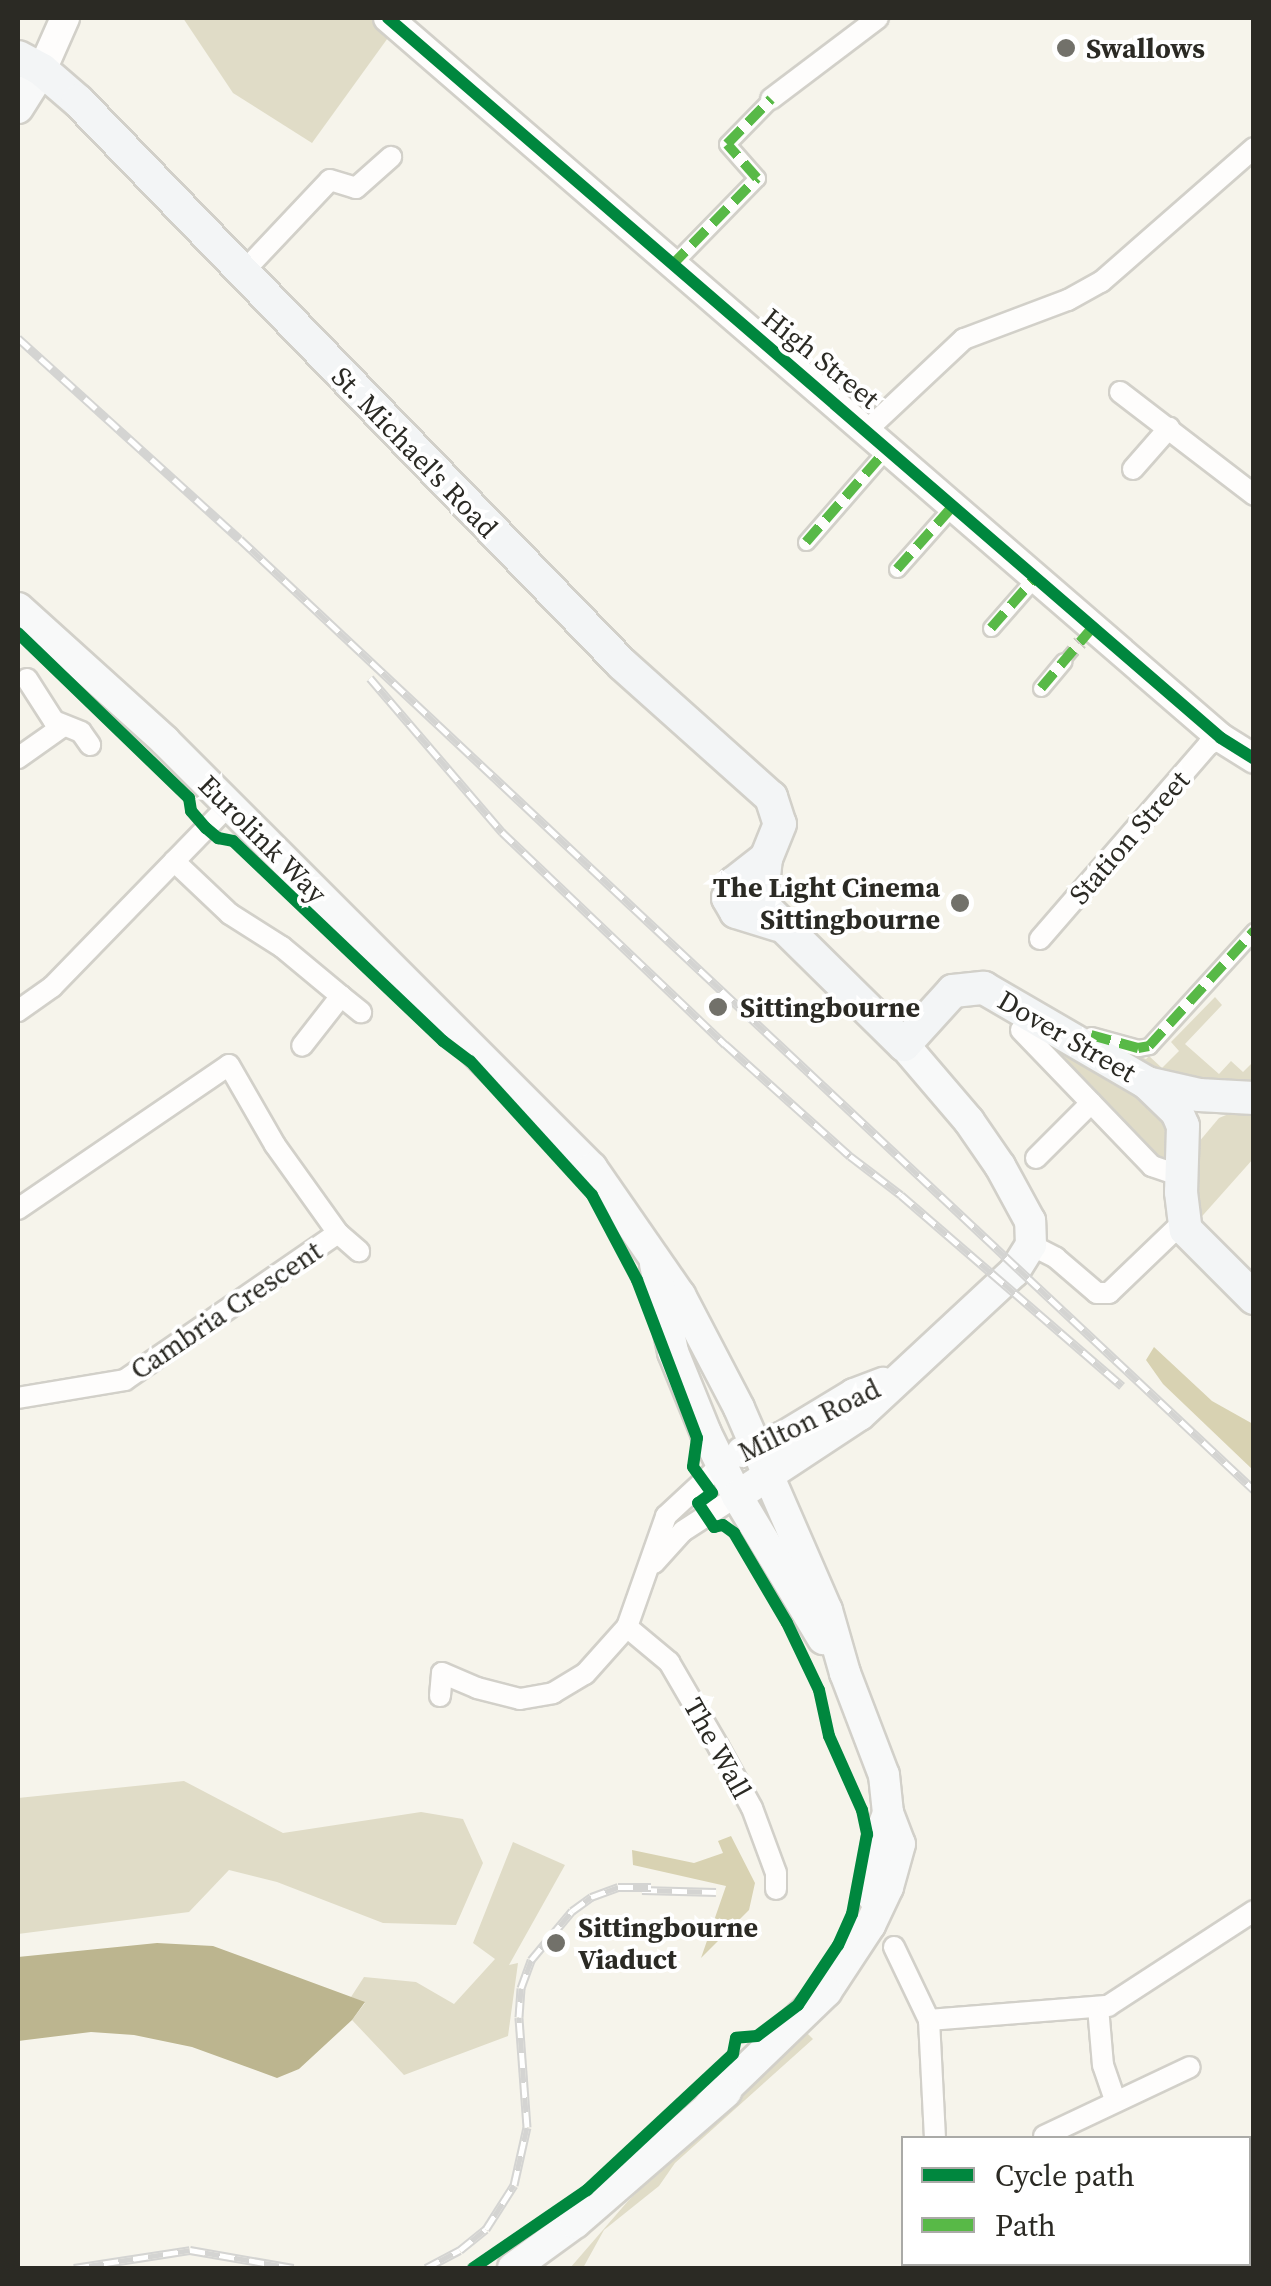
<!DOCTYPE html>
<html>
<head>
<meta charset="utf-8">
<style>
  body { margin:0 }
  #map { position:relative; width:1271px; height:2286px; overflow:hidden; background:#f6f4eb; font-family:"Source Serif 4",serif }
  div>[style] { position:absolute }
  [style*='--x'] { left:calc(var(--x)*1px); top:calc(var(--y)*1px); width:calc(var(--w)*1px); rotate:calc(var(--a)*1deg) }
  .green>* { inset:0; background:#e0dcc7 }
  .forest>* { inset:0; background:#d8d2b2 }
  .water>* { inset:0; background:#bcb58f }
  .pedestrian-tunnel>* { height:15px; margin-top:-7.5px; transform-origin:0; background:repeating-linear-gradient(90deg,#cdccc3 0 15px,transparent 0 23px) }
  .roads { filter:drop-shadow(2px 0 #d2d0c9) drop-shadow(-2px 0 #d2d0c9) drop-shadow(0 2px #d2d0c9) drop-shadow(0 -2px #d2d0c9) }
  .pedestrian>* { height:15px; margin:-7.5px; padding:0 7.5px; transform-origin:7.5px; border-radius:7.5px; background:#fefdfc }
  .minor>* { height:20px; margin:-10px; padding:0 10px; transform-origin:10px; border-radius:10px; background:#fefdfc }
  .tertiary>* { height:28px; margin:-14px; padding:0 14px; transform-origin:14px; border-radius:14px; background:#fefdfc }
  .secondary>* { height:30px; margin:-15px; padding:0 15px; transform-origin:15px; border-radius:15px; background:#f8f9f9 }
  .primary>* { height:32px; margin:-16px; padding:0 16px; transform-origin:16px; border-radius:16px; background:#f3f5f6 }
  .rail>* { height:9px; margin-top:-4.5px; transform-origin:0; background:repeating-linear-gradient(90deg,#fff 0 15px,#d4d4d2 0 30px); box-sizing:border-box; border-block:2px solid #d4d4d2 }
  .quiet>* { height:10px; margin-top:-5px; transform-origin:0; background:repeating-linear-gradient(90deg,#58b947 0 20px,transparent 0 30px) }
  .cycleway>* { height:12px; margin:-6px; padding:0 6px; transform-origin:6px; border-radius:6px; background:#00873e }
  .dots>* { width:28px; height:28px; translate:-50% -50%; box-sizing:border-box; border:5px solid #fff; border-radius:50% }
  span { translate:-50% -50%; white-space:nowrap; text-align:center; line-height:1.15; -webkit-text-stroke:8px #fff; paint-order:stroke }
  .poi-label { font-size:28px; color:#2b2a24; font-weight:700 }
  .left { translate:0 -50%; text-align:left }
  .right { translate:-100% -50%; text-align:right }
  .street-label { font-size:28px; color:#2b2a24 }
  .frame { position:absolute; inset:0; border:20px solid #2b2a24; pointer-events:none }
  .legend { position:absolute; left:901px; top:2136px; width:350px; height:130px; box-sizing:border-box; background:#fff; border:2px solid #aaaaa7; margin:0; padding:12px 18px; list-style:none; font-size:30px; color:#2b2a24 }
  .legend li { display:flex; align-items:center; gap:20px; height:50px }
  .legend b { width:50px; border:2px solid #aaaaa7 }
</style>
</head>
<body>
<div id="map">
  <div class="green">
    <div style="clip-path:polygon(183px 18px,372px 18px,390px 35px,312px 143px,233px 93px)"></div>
    <div style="clip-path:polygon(1215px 997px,1222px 1005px,1185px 1044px,1219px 1074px,1231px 1061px,1243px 1072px,1253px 1062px,1253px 1087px,1164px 1078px,1096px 1039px,1146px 1059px,1149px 1056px,1162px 1068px,1179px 1051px,1171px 1042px)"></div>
    <div style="clip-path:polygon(1043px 1040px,1146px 1094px,1179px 1143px,1163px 1165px)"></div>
    <div style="clip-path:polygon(1238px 1110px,1253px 1112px,1253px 1159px,1196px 1223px,1198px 1143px,1219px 1118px)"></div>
    <div style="clip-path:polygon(184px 1781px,283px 1833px,421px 1812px,463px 1819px,483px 1863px,456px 1925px,383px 1923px,277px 1882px,229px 1870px,189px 1912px,18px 1934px,18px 1798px)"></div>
    <div style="clip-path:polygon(513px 1842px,565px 1865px,509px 1965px,518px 1963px,508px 2036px,404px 2075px,352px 2020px,365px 2003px,351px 1997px,364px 1977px,416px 1982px,454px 2004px,495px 1959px,473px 1943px)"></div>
    <div style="clip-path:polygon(806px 2032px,813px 2039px,675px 2163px,659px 2186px,604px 2230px,583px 2268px,570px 2268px,628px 2201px)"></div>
  </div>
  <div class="forest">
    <div style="clip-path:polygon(1154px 1347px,1212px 1401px,1253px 1424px,1253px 1470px,1163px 1384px,1146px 1360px)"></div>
    <div style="clip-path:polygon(731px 1836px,755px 1883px,749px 1910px,701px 1958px,726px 1886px,633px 1865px,632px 1850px,694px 1863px,723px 1853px,718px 1841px)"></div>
  </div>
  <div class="water">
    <div style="clip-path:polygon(157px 1943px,213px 1946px,365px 2002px,352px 2020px,299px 2069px,277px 2078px,192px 2047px,134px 2035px,91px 2032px,18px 2041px,18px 1957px)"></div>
  </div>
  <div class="pedestrian-tunnel">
    <div style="--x:1064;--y:661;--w:25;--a:-50"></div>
  </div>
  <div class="roads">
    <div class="pedestrian">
      <div style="--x:671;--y:266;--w:123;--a:-45.7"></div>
      <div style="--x:757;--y:178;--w:45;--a:-131.4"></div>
      <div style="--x:727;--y:144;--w:63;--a:-45.6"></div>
      <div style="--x:806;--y:542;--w:125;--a:-48.9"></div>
      <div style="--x:897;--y:569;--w:84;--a:-48.4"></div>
      <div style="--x:991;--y:628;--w:67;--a:-48.7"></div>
      <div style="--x:1041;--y:688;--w:35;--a:-50"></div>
      <div style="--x:1091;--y:1035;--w:49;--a:15.5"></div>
      <div style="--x:1138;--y:1048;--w:11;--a:-10"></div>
      <div style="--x:1149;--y:1046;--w:156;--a:-47.6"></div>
    </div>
    <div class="minor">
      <div style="--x:771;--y:99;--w:134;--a:-37.1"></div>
      <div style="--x:244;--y:271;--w:125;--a:-46.6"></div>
      <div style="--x:330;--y:180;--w:27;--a:17"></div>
      <div style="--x:356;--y:188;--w:47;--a:-41.5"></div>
      <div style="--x:1120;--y:392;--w:169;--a:37.5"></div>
      <div style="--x:868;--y:429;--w:132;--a:-43.2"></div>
      <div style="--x:964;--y:339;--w:111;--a:-20.6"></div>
      <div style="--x:1068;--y:300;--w:38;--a:-29"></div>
      <div style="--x:1101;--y:282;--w:203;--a:-41.2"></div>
      <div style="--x:1133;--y:469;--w:55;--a:-48.7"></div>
      <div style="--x:27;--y:679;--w:50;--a:57.3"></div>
      <div style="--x:54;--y:721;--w:29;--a:22"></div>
      <div style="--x:81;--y:732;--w:16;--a:55"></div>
      <div style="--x:18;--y:758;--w:54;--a:-35.2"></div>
      <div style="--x:174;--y:861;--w:77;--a:43.4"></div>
      <div style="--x:230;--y:914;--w:62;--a:32.4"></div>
      <div style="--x:282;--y:947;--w:77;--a:39.7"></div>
      <div style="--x:341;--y:996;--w:63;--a:128"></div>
      <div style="--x:1040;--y:939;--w:257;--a:-49.1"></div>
      <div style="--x:1208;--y:745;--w:15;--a:-28"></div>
      <div style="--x:341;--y:996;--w:26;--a:39"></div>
      <div style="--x:18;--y:1011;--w:42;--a:-35.2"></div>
      <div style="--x:52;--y:987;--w:252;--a:-45.8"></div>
      <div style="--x:1021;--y:1030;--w:189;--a:46.1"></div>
      <div style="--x:1152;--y:1166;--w:31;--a:19"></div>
      <div style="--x:1036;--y:1158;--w:78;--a:-45"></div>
      <div style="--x:18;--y:1209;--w:255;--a:-34.3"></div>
      <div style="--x:229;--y:1065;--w:92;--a:60.1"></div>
      <div style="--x:275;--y:1145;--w:108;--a:54.4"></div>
      <div style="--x:338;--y:1233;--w:259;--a:145.4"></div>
      <div style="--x:125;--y:1380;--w:109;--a:170.5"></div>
      <div style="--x:338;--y:1233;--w:28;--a:41"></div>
      <div style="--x:1031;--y:1245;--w:28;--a:27"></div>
      <div style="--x:1056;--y:1258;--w:54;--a:40.5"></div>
      <div style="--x:1097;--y:1293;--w:12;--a:0"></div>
      <div style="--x:1109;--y:1293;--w:104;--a:-43.8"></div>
      <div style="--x:654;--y:1563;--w:43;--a:-47.8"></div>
      <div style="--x:683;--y:1531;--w:64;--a:-32.9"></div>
      <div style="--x:627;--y:1627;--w:55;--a:39.8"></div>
      <div style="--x:669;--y:1662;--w:99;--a:59.8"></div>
      <div style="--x:719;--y:1748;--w:68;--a:61.2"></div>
      <div style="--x:752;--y:1808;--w:69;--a:69.7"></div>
      <div style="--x:776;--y:1873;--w:16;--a:90"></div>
      <div style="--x:440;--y:1696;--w:23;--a:-85"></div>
      <div style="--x:442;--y:1673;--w:38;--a:23"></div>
      <div style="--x:477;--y:1688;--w:44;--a:14.3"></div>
      <div style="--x:520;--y:1699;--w:34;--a:-10"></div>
      <div style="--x:553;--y:1693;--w:37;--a:-31"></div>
      <div style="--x:585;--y:1674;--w:63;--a:-48.2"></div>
      <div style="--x:627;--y:1627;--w:118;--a:-70.6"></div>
      <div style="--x:666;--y:1516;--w:76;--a:-42.9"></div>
      <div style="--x:894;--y:1947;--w:81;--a:64.4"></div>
      <div style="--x:929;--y:2020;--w:118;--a:87.1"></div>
      <div style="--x:1098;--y:2007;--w:58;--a:85.1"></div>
      <div style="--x:1103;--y:2065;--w:37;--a:71"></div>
      <div style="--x:929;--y:2020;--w:180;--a:-4.5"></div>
      <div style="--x:1108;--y:2006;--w:174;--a:-33.1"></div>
      <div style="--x:1044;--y:2136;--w:161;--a:-25.3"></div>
      <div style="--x:1248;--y:2182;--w:6;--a:-18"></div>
      <div style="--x:941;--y:2264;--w:4;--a:90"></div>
      <div style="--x:1074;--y:2268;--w:11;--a:-22"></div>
    </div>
    <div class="tertiary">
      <div style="--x:388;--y:18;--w:1101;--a:40.84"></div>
      <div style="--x:1221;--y:738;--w:39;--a:32"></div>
      <div style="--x:42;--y:70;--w:57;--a:-66.1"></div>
    </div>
    <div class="secondary">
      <div style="--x:18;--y:108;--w:45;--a:-57.7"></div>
      <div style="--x:18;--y:608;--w:198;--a:42.1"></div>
      <div style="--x:165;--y:741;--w:604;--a:45"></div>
      <div style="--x:592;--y:1168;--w:155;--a:55.3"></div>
      <div style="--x:680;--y:1295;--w:127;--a:62.4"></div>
      <div style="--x:739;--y:1408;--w:220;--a:66.5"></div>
      <div style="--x:827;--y:1610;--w:66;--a:74.1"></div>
      <div style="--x:845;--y:1673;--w:109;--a:69.1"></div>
      <div style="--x:884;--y:1775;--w:38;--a:84"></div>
      <div style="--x:888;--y:1813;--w:33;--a:69"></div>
      <div style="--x:900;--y:1844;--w:45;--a:105.6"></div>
      <div style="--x:888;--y:1887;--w:42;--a:115.3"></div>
      <div style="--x:870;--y:1925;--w:80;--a:123.3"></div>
      <div style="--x:826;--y:1992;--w:161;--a:136"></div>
      <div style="--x:655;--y:1264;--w:90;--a:78.4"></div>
      <div style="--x:673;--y:1352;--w:87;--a:67.8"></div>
      <div style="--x:706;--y:1433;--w:70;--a:63.8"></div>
      <div style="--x:737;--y:1496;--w:167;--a:59"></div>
      <div style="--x:742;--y:1452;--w:44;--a:-20.1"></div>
      <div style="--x:783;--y:1437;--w:83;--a:-31.2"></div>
      <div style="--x:854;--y:1394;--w:31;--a:-21"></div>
      <div style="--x:737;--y:1496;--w:147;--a:-33.4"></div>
      <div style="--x:860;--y:1415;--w:210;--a:-42.9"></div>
      <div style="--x:1014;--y:1272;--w:32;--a:-58"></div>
      <div style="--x:1031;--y:1245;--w:24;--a:-92"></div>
      <div style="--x:1030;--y:1221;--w:63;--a:-118.6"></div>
      <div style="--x:1000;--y:1166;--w:55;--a:-124.6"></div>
      <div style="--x:969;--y:1121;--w:100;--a:-130.5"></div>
      <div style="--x:873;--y:1897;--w:55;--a:-85.8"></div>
      <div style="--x:877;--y:1842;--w:31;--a:-69"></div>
      <div style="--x:513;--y:2268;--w:77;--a:-36"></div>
      <div style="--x:575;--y:2223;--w:200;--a:-40.9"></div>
    </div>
    <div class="primary">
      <div style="--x:18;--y:57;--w:27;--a:28"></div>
      <div style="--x:42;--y:70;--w:48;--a:40.7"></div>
      <div style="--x:78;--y:101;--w:783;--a:45.98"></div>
      <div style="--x:622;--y:664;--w:200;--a:41.8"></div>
      <div style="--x:771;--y:797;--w:28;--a:72"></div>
      <div style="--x:780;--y:824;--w:37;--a:112"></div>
      <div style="--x:766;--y:858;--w:46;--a:96.2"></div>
      <div style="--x:766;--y:858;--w:41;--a:142"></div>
      <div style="--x:734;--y:883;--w:16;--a:112"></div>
      <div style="--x:728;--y:898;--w:16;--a:60"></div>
      <div style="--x:736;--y:912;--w:44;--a:17.2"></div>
      <div style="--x:761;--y:904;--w:201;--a:44.6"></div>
      <div style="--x:904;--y:1045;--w:73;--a:-47.8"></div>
      <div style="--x:953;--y:991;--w:31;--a:-6"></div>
      <div style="--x:984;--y:988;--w:189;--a:30.2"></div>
      <div style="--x:1147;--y:1083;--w:53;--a:13"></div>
      <div style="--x:1199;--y:1095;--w:55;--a:3.1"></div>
      <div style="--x:1147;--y:1083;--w:42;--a:44"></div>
      <div style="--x:1177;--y:1112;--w:15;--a:67"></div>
      <div style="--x:1183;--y:1126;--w:66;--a:91.7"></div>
      <div style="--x:1181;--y:1192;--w:38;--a:83"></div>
      <div style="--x:1186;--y:1230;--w:96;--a:45"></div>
    </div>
  </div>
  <div class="rail">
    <div style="--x:18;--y:338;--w:299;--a:42.2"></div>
    <div style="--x:240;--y:539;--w:1390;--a:43.16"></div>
    <div style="--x:370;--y:678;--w:203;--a:49.4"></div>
    <div style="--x:502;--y:832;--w:308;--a:43.6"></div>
    <div style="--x:725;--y:1044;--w:168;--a:41.9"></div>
    <div style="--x:850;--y:1156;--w:64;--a:37.4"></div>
    <div style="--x:901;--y:1195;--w:292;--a:40.8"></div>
    <div style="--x:642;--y:1890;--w:74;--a:1.5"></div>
    <div style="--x:74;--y:2268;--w:117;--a:-8.8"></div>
    <div style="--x:190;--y:2250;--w:105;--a:9.9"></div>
    <div style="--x:426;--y:2268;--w:38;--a:-28"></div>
    <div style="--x:460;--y:2250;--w:33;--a:-39"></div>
    <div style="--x:486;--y:2229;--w:52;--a:-57.5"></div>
    <div style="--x:514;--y:2185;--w:59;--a:-77.4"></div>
    <div style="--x:527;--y:2127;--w:110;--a:-94.2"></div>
    <div style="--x:519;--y:2017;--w:29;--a:-86"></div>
    <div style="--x:521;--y:1988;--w:30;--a:-70"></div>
    <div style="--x:531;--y:1960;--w:64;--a:-50.1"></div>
    <div style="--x:572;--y:1911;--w:24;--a:-36"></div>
    <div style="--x:591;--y:1897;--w:29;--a:-20"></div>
    <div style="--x:618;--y:1887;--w:33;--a:0"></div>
  </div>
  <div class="quiet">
    <div style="--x:671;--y:266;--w:123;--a:-45.7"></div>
    <div style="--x:757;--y:178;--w:45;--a:-131.4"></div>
    <div style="--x:727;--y:144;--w:63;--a:-45.6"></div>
    <div style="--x:806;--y:542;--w:125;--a:-48.9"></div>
    <div style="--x:897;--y:569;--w:84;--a:-48.4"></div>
    <div style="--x:991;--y:628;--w:67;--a:-48.7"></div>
    <div style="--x:1041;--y:688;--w:80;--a:-49.6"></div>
    <div style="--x:1091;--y:1035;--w:49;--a:15.5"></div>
    <div style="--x:1138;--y:1048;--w:11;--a:-10"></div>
    <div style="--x:1149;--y:1046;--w:156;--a:-47.6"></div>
  </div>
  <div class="cycleway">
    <div style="--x:388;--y:18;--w:1101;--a:40.84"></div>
    <div style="--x:1221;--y:738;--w:39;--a:32"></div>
    <div style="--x:18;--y:633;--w:238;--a:44"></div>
    <div style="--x:189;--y:798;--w:13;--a:81"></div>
    <div style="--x:191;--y:811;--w:23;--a:49"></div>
    <div style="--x:206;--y:828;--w:16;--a:40"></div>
    <div style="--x:218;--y:838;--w:15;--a:11"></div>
    <div style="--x:233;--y:841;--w:290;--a:43.6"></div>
    <div style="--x:443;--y:1041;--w:34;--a:37"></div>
    <div style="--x:470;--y:1061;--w:181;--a:47.7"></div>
    <div style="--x:592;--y:1195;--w:96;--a:62.1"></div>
    <div style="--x:637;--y:1280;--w:169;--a:69.2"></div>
    <div style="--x:697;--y:1438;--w:29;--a:98"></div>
    <div style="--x:693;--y:1467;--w:32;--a:54"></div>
    <div style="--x:712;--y:1493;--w:17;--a:144"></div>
    <div style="--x:698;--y:1503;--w:29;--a:56"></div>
    <div style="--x:714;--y:1527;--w:9;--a:-13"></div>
    <div style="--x:723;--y:1525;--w:14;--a:36"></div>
    <div style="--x:734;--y:1533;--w:104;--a:59.5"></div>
    <div style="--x:787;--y:1623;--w:74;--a:64.5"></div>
    <div style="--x:819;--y:1690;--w:47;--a:77.7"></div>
    <div style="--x:829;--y:1736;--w:81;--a:66"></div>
    <div style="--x:862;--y:1810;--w:25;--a:78"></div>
    <div style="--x:867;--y:1834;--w:81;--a:100.6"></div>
    <div style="--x:852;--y:1914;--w:34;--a:114"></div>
    <div style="--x:838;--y:1945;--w:72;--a:123.7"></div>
    <div style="--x:798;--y:2005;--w:51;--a:142.9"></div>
    <div style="--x:757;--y:2036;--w:21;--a:175"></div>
    <div style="--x:736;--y:2038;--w:16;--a:101"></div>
    <div style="--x:733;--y:2054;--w:200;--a:137"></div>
    <div style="--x:587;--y:2190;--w:138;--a:145.6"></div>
  </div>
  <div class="dots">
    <div style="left:1066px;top:48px;background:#72716a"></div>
    <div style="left:960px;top:903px;background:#72716a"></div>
    <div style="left:718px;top:1007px;background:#72716a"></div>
    <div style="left:556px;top:1943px;background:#72716a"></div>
  </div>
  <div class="poi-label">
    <span class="left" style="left:1086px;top:48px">Swallows</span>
    <span class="right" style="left:940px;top:903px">The Light Cinema<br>Sittingbourne</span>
    <span class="left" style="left:740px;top:1007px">Sittingbourne</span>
    <span class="left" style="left:578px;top:1943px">Sittingbourne<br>Viaduct</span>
  </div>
  <div class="street-label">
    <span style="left:821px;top:358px;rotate:39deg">High Street</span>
    <span style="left:415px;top:452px;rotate:46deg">St. Michael's Road</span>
    <span style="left:1129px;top:837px;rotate:-49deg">Station Street</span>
    <span style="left:263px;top:839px;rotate:45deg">Eurolink Way</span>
    <span style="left:1067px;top:1036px;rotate:30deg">Dover Street</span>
    <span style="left:226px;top:1310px;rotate:-34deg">Cambria Crescent</span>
    <span style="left:809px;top:1420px;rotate:-26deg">Milton Road</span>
    <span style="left:718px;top:1748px;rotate:61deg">The Wall</span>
  </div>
  <div class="frame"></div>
  <ul class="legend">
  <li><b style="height:12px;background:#00873e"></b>Cycle path</li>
  <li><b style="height:12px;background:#58b947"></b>Path</li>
  </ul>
</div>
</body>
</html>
